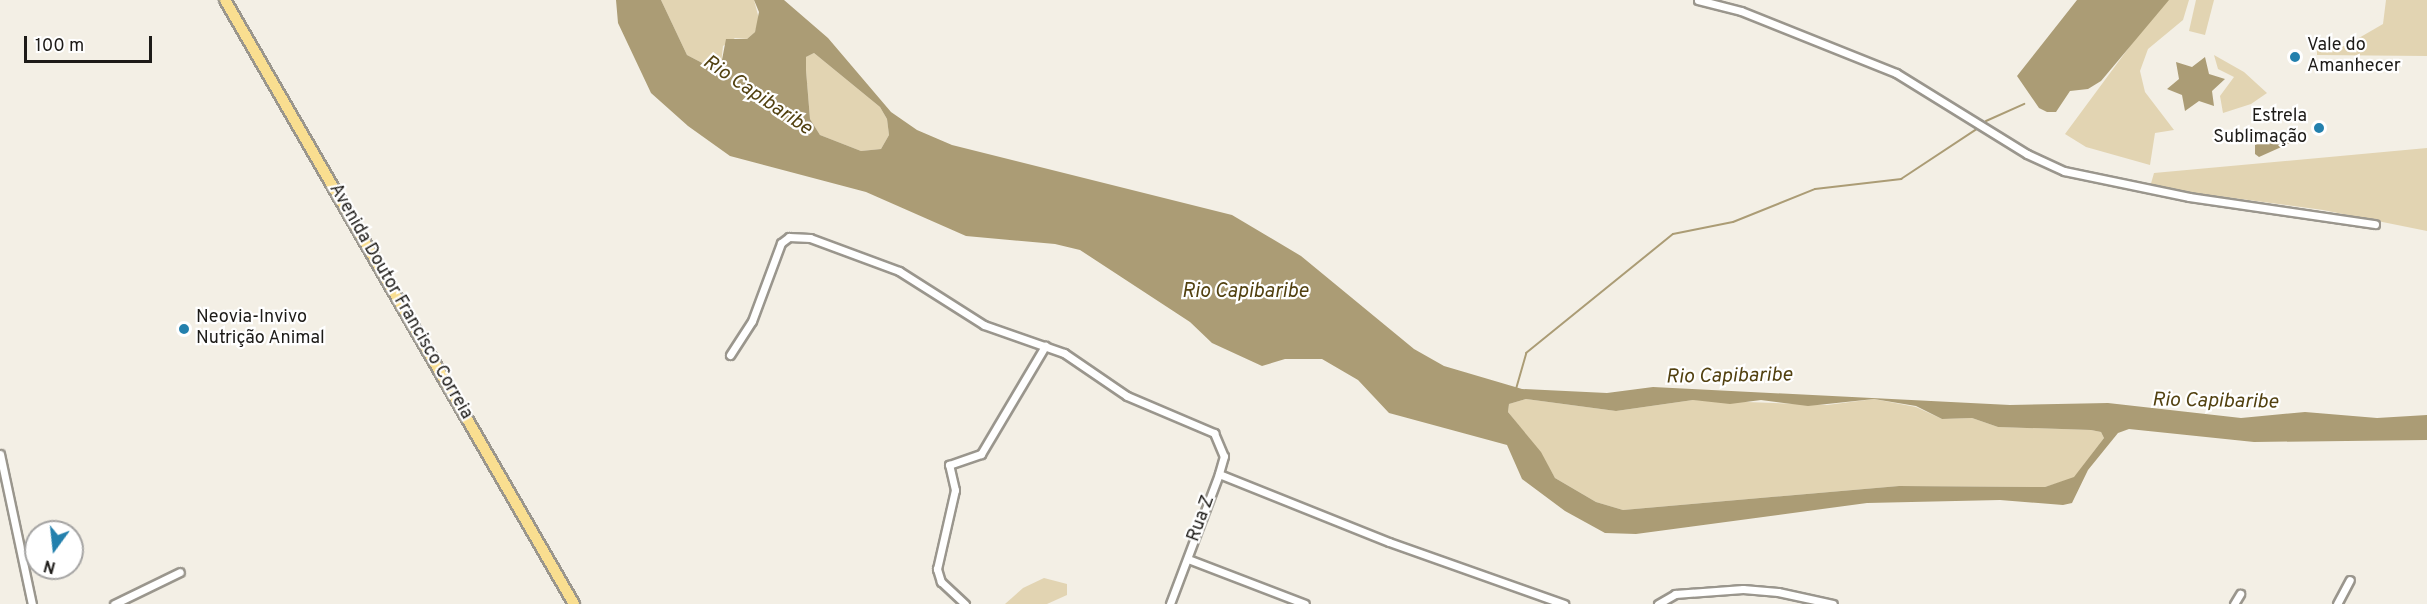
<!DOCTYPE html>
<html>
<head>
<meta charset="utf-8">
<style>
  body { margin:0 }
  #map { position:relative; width:2427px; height:604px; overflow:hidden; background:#f3efe5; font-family:Overpass,sans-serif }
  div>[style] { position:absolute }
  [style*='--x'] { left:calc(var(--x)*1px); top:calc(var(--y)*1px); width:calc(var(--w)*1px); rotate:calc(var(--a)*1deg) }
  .green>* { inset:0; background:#e2d4b2 }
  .water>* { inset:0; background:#ab9c75 }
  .stream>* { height:2px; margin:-1px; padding:0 1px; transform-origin:1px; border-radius:1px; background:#ab9c75 }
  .roads { filter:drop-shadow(2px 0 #9a968d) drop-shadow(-2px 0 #9a968d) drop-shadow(0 2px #9a968d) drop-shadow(0 -2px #9a968d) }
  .minor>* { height:7px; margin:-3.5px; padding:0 3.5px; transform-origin:3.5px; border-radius:3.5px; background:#fff }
  .primary>* { height:10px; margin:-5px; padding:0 5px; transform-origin:5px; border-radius:5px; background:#f9de90 }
  .dots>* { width:16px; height:16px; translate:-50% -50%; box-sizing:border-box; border:3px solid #fff; border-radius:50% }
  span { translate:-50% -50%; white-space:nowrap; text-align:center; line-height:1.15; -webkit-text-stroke:4.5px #fff; paint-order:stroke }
  .poi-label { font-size:18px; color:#1d1b18 }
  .left { translate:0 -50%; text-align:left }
  .right { translate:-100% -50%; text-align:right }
  .street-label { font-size:18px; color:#1d1b18 }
  .water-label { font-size:20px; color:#524110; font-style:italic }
  .north { position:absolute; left:24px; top:520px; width:60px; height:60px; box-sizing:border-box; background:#fff; border:2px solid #a5a4a3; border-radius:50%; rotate:195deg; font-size:16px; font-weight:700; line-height:24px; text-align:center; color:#1d1b18 }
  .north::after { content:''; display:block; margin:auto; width:21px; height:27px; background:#2380ad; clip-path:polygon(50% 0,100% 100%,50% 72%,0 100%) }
  .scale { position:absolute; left:24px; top:36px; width:128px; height:27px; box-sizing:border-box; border:3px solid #1d1b18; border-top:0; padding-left:8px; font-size:18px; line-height:21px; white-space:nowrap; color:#1d1b18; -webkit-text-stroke:4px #fff; paint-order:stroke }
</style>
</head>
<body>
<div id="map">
  <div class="green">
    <div style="clip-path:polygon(661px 0,754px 0,759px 19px,755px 32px,747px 39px,735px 38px,723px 46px,721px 65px,708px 66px,687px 55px)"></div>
    <div style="clip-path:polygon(2164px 0,2189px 0,2183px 20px,2148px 49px,2140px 71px,2145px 92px,2174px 130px,2155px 133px,2150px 165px,2086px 147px,2065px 134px)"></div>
    <div style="clip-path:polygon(2196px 0,2214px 0,2205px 35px,2189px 31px)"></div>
    <div style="clip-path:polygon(2386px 0,2427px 0,2427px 56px,2317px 55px,2317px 48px,2345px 46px,2383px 24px)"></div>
    <div style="clip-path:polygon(814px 53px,880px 107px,887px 119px,889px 135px,881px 149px,861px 151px,820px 135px,810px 119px,806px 70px,806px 57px)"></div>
    <div style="clip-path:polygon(2214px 55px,2244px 72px,2267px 93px,2251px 104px,2223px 113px,2220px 96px,2234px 77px,2218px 69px)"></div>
    <div style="clip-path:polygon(2427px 148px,2427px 231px,2323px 210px,2150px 187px,2154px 173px)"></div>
    <div style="clip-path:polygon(1526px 399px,1616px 411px,1693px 400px,1827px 405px,1874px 399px,1916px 407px,1942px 419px,1972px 418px,1998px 427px,2091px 430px,2101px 432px,2104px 438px,2074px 478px,2045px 487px,1899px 486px,1623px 510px,1596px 502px,1555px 478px,1540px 452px,1508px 412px,1509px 404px)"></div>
    <div style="clip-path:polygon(1044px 578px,1067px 584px,1067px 595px,1047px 604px,1005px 604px,1023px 588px)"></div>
  </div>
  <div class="water">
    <div style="clip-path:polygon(evenodd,616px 0,661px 0,687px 55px,708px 66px,721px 65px,726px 39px,747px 39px,755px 32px,759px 12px,754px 0,784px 0,828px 38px,891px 112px,917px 130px,952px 145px,1232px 215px,1301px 256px,1414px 349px,1444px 366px,1522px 389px,1607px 393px,1653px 387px,2010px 405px,2108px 403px,2241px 418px,2305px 412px,2377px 418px,2427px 415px,2427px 440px,2254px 442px,2129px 429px,2118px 433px,2088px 470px,2072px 503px,2063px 505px,2000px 500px,1867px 503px,1636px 534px,1605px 533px,1565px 511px,1522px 479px,1507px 445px,1389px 413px,1358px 380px,1322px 359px,1285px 359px,1262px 366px,1212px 343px,1190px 322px,1080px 250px,1055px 244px,966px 236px,866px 192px,730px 156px,688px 126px,651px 93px,618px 23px,616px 0,814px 53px,880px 107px,887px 119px,889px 135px,881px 149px,861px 151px,820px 135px,810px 119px,806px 70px,806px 57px,814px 53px,616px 0,1526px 399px,1616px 411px,1693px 400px,1730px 404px,1761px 400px,1808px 406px,1874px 399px,1916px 406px,1942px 419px,1972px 418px,1998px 427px,2091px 430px,2101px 432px,2104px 438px,2074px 477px,2045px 487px,1899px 486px,1623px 510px,1596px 502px,1555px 478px,1541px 452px,1508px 412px,1509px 404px,1526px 399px)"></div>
    <div style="clip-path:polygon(2077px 0,2169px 0,2101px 81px,2088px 89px,2070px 91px,2056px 112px,2047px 112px,2039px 108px,2017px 76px)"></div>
    <div style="clip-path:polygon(2205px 57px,2209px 74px,2225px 79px,2212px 91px,2214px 106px,2199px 101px,2185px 111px,2182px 95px,2167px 89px,2179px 79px,2176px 62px,2192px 67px)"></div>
    <div style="clip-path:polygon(2285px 131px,2290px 143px,2259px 157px,2255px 154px,2255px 145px)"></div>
  </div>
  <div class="stream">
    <div style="--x:1986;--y:121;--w:42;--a:-24.1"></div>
    <div style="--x:1516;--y:389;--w:37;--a:-74"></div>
    <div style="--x:1526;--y:353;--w:189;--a:-39"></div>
    <div style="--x:1673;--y:234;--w:61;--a:-11.3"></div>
    <div style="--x:1733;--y:222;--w:88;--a:-21.9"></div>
    <div style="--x:1815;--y:189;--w:87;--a:-6.6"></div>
    <div style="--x:1901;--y:179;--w:95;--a:-33.4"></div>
  </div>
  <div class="roads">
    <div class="minor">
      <div style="--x:1698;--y:0;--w:44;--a:14.3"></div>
      <div style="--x:1741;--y:11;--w:167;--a:21.8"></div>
      <div style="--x:1896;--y:73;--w:154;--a:31.7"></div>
      <div style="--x:2027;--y:154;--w:41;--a:24.7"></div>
      <div style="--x:2064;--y:171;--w:128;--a:11.7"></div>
      <div style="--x:2189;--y:197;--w:188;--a:8.3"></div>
      <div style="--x:730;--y:355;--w:40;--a:-57.1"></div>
      <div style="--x:752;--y:321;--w:83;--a:-69.6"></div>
      <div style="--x:781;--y:243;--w:10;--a:-37"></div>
      <div style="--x:789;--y:237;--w:21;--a:3"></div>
      <div style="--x:810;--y:238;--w:95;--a:20.3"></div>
      <div style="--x:899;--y:271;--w:101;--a:32.4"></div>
      <div style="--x:984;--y:325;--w:85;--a:19.3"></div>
      <div style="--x:1064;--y:353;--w:76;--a:34.3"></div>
      <div style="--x:1127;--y:396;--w:95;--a:23"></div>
      <div style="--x:1214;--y:433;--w:25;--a:67"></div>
      <div style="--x:1224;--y:456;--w:19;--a:106"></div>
      <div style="--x:1219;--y:474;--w:139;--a:110.7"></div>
      <div style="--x:0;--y:454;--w:153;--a:78"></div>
      <div style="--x:1219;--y:474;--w:183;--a:21.8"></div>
      <div style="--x:1389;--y:542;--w:186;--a:19.5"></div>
      <div style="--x:1188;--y:559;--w:125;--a:21"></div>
      <div style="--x:114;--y:604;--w:73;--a:-25.9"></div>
      <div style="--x:965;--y:604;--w:33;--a:-137"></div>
      <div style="--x:941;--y:582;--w:14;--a:-107"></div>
      <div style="--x:937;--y:569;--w:81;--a:-77.2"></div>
      <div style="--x:955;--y:490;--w:26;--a:-103"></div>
      <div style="--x:949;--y:465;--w:34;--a:-19"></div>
      <div style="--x:981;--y:454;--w:126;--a:-59.3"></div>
      <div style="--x:1658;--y:604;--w:20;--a:-30"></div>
      <div style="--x:1675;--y:594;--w:68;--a:-4.2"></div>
      <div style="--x:1743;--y:589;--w:35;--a:5"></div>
      <div style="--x:1778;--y:592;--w:56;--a:12.3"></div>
      <div style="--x:2234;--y:604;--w:12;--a:-59"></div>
      <div style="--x:2337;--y:604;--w:27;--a:-62"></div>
    </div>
    <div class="primary">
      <div style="--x:225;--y:0;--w:698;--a:59.98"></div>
    </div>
  </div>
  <div class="dots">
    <div style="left:2295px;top:57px;background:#2380ad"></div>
    <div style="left:2319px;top:128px;background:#2380ad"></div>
    <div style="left:184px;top:329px;background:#2380ad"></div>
  </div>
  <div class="poi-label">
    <span class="left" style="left:2307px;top:57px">Vale do<br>Amanhecer</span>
    <span class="right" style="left:2307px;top:128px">Estrela<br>Sublimação</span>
    <span class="left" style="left:196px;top:329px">Neovia-Invivo<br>Nutrição Animal</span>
  </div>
  <div class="street-label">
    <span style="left:400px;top:302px;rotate:60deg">Avenida Doutor Francisco Correia</span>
    <span style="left:1202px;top:519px;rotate:-70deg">Rua Z</span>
  </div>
  <div class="water-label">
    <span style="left:757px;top:96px;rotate:34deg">Rio Capibaribe</span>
    <span style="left:1245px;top:292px">Rio Capibaribe</span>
    <span style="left:1729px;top:377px;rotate:-1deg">Rio Capibaribe</span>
    <span style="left:2215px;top:402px;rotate:1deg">Rio Capibaribe</span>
  </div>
  <div class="north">N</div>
  <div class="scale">100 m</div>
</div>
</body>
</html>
